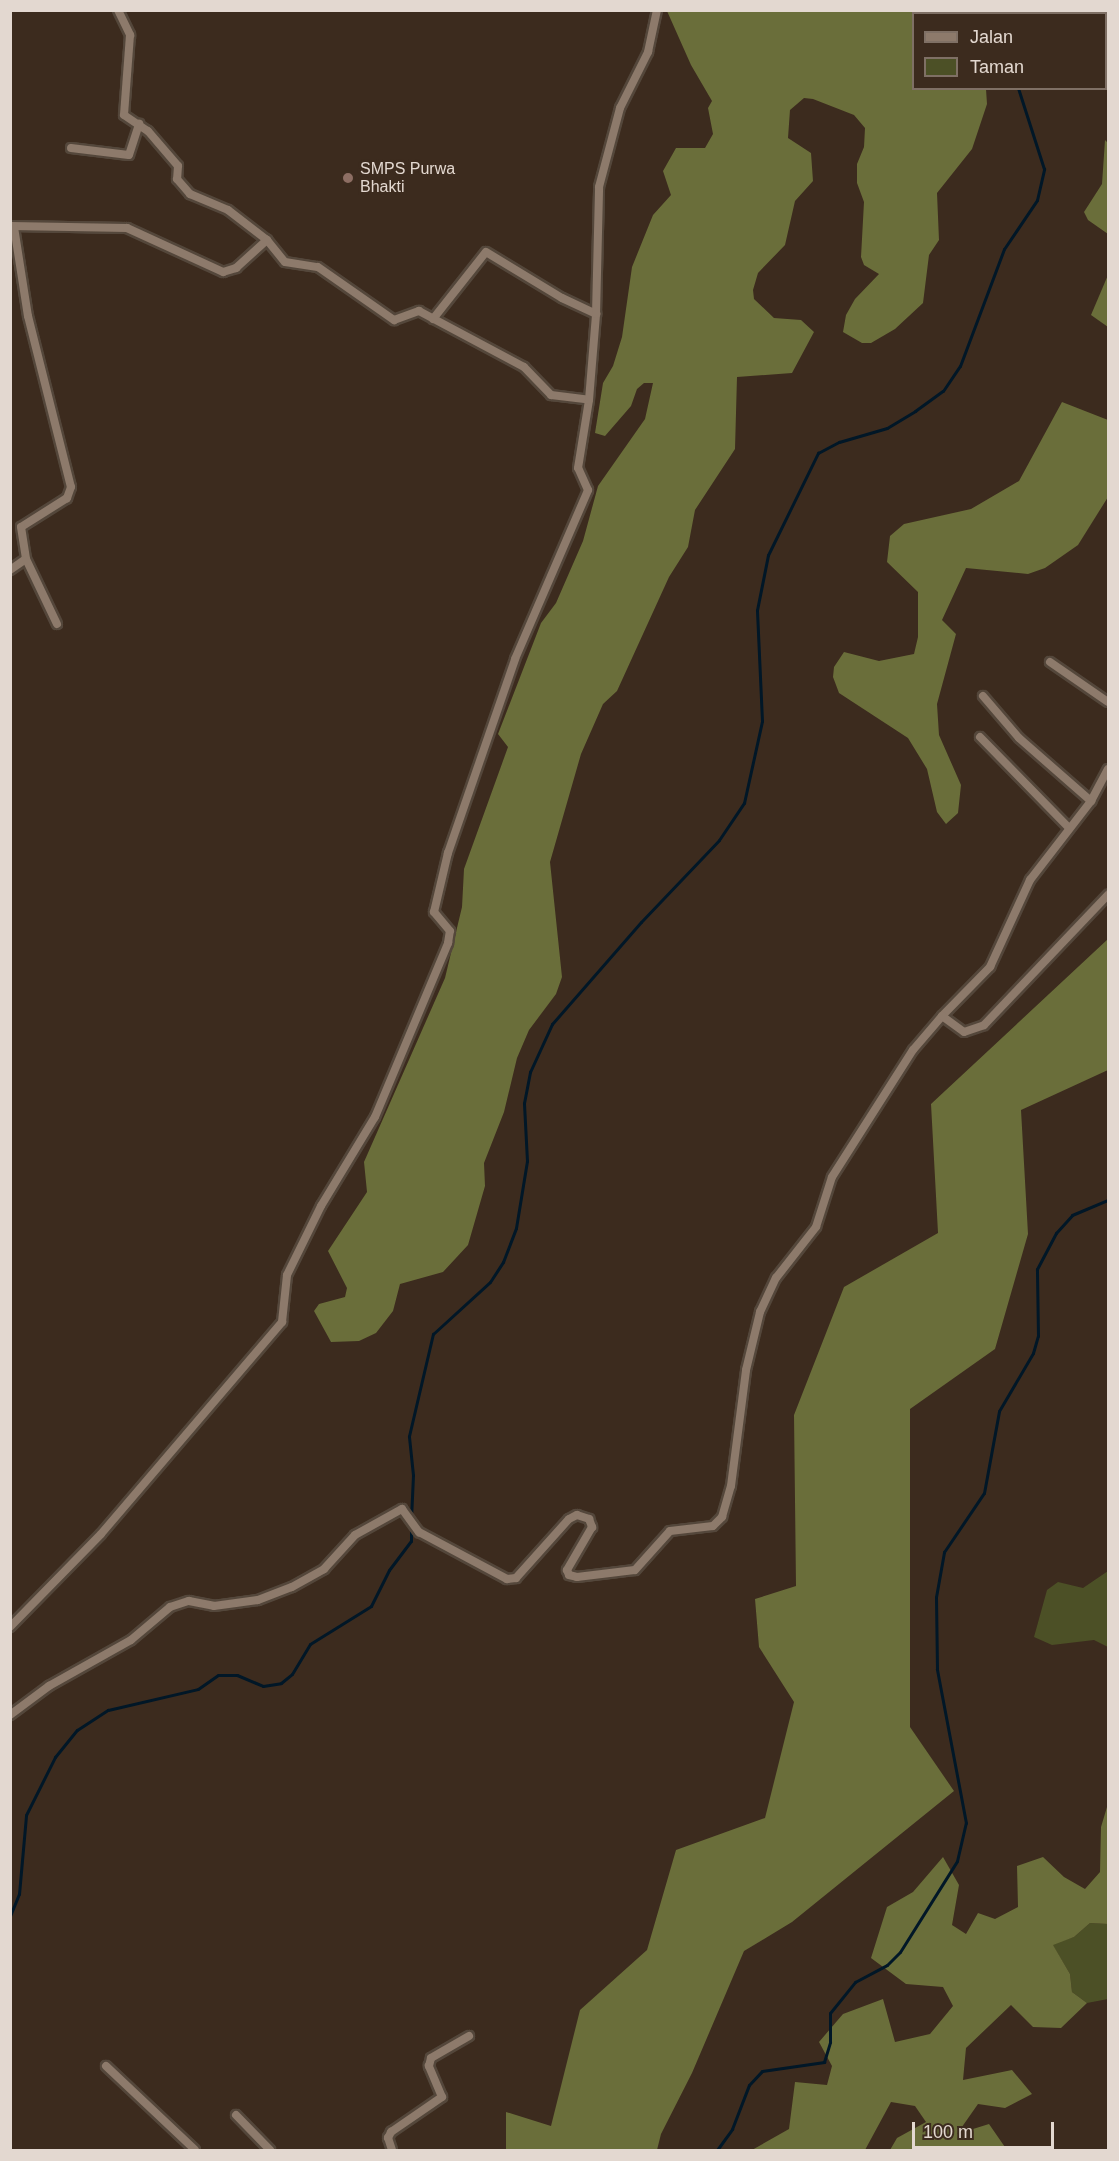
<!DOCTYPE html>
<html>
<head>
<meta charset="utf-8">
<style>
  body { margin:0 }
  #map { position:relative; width:1119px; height:2161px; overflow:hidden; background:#3c2b1e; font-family:Arial,sans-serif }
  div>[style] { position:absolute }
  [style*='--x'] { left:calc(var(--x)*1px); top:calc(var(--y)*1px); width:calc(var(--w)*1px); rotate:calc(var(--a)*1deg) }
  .green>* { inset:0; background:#4c5026 }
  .forest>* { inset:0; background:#6a6e3a }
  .stream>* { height:3px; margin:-1.5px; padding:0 1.5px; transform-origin:1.5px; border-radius:1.5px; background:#011727 }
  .roads { filter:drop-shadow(2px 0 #54473b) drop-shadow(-2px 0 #54473b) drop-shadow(0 2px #54473b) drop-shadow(0 -2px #54473b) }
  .minor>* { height:8px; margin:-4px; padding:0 4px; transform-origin:4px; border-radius:4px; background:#8d7a6b }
  .dots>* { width:16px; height:16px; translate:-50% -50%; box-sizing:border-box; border:3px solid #3c2b1e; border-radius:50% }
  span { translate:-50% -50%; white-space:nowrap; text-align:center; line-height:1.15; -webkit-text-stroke:6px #3c2b1e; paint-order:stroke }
  .poi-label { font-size:16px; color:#e3d8d0 }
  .left { translate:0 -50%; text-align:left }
  .frame { position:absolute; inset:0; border:12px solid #e3d8d0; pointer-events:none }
  .legend { position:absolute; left:912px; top:12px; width:195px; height:78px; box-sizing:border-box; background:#3c2b1e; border:2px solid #7f7065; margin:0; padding:8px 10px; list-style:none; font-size:18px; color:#e3d8d0 }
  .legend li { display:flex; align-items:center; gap:12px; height:30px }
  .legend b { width:30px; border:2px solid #7f7065 }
  .scale { position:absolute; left:912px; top:2122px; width:142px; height:27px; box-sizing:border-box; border:3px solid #e3d8d0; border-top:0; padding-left:8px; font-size:18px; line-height:21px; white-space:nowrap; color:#e3d8d0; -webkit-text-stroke:4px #3c2b1e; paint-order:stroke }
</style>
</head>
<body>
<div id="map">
  <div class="green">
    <div style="clip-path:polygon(1108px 1571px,1108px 1647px,1094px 1640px,1052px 1645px,1034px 1637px,1047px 1590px,1058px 1582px,1083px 1588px)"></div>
    <div style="clip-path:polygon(1090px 1923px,1108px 1924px,1108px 1999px,1087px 2003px,1072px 1992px,1070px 1974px,1052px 1944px,1074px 1937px)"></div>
  </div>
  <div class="forest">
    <div style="clip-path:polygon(667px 11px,1005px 11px,914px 14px,914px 88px,986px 89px,987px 104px,972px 149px,937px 193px,939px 240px,929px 255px,923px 303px,895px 329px,871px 343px,862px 343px,843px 332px,846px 315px,855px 299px,879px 274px,864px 265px,861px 257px,864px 202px,857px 183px,857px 164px,864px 147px,865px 128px,854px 115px,813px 99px,804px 98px,790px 110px,788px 138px,811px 153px,813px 181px,795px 201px,785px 245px,758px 273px,753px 290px,754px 299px,774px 318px,801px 320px,814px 332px,792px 373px,737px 377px,735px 449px,695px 510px,688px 547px,669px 577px,617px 691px,603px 704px,581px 754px,550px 862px,562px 977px,556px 994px,529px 1030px,517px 1058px,504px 1112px,484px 1163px,485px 1186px,468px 1245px,443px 1272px,400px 1284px,393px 1311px,376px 1333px,359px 1341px,331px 1342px,314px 1311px,319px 1304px,345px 1297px,347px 1288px,328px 1251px,367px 1192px,364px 1162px,445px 978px,462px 907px,464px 869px,508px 747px,498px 734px,541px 623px,556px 603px,583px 541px,598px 486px,645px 419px,653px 383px,644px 383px,637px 389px,631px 406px,605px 436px,595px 433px,603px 383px,613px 366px,622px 337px,632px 267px,653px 215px,671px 195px,663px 171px,676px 148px,705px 148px,713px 134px,708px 108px,712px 101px,691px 65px)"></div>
    <div style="clip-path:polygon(1105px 140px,1108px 143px,1108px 234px,1088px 220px,1084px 212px,1102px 184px)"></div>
    <div style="clip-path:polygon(1108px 275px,1108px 327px,1091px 315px)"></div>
    <div style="clip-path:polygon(1062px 402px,1108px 420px,1108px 497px,1078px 545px,1045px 568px,1028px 574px,966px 568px,942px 620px,956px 634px,937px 704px,939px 735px,961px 785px,958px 813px,946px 824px,937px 812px,927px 769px,908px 738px,839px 693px,833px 677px,834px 667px,844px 652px,879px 661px,914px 654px,918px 637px,918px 592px,887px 562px,890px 536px,904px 524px,971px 509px,1019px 481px)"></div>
    <div style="clip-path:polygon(1108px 939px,1108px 1070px,1021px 1110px,1028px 1234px,995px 1349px,910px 1409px,910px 1727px,954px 1791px,792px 1922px,744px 1951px,692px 2073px,661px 2134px,657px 2150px,506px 2150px,506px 2112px,551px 2126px,580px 2010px,647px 1950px,676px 1850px,765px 1818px,794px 1702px,759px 1647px,755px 1599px,796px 1586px,794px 1415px,844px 1287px,938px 1233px,931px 1104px)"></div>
    <div style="clip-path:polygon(1107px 1807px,1108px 1924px,1090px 1923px,1074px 1937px,1053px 1945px,1070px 1974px,1072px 1992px,1087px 2003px,1061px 2028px,1033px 2027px,1011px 2005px,966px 2048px,963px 2080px,1012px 2070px,1032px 2094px,1005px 2108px,978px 2104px,957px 2134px,989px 2124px,1007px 2150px,890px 2150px,897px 2138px,926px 2122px,915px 2106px,891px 2102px,865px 2150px,752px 2150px,789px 2129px,795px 2082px,827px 2085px,832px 2066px,819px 2042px,843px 2014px,883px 1999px,895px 2042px,930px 2034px,953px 2006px,943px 1987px,906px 1984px,871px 1958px,887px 1907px,913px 1892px,943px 1857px,959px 1885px,952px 1925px,966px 1934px,978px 1913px,995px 1919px,1018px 1907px,1017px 1866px,1043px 1857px,1064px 1877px,1085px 1889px,1100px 1872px,1101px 1827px)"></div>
  </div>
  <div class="stream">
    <div style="--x:1038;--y:14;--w:9;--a:-27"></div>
    <div style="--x:411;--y:1519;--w:44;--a:-87.4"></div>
    <div style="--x:413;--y:1475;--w:39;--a:-96"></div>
    <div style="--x:409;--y:1436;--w:105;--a:-76.8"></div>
    <div style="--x:433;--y:1334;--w:77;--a:-42.4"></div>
    <div style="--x:490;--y:1282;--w:24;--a:-57"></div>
    <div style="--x:503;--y:1262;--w:36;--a:-69"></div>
    <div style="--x:516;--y:1228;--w:68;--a:-80.7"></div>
    <div style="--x:527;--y:1161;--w:58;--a:-93"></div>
    <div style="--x:524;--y:1103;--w:32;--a:-79"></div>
    <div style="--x:530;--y:1072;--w:53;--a:-65.4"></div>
    <div style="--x:552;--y:1024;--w:135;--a:-48.9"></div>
    <div style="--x:641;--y:922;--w:113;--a:-46.4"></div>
    <div style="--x:719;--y:840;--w:45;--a:-56"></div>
    <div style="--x:744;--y:803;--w:84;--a:-77.6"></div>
    <div style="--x:762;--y:721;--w:111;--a:-92.6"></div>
    <div style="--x:757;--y:610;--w:56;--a:-78.7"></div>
    <div style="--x:768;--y:555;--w:114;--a:-63.9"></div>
    <div style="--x:818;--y:453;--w:24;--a:-28"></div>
    <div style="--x:839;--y:442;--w:50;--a:-16.3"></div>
    <div style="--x:887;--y:428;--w:33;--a:-31"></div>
    <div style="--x:915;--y:411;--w:34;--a:-36"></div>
    <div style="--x:943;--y:391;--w:30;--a:-56"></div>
    <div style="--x:960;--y:366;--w:125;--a:-69.4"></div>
    <div style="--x:1004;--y:249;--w:59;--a:-56"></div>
    <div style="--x:1037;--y:200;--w:32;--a:-77"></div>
    <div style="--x:1044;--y:169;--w:85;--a:-107.8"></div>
    <div style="--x:10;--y:1916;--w:24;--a:-68"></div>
    <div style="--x:19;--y:1894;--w:79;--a:-84.9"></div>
    <div style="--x:26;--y:1815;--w:65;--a:-63.4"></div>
    <div style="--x:55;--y:1757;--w:35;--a:-51"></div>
    <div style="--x:77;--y:1730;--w:37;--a:-33"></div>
    <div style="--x:108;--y:1710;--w:92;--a:-13.1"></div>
    <div style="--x:198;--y:1689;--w:24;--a:-35"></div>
    <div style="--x:218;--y:1675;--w:19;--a:0"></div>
    <div style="--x:237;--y:1675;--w:28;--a:23"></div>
    <div style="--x:263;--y:1686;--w:18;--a:-9"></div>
    <div style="--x:281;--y:1683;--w:14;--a:-39"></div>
    <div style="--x:292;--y:1674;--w:35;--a:-59"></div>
    <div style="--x:310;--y:1644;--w:72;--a:-31.9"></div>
    <div style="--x:371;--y:1606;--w:40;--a:-63.4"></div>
    <div style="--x:389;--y:1570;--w:36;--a:-53"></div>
    <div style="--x:411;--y:1541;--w:16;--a:-90"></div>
    <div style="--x:717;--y:2150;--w:26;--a:-54"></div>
    <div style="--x:732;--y:2129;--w:47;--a:-68.9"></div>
    <div style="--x:749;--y:2085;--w:19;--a:-47"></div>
    <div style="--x:762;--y:2071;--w:63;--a:-8.3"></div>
    <div style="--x:824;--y:2062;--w:21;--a:-73"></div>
    <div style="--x:830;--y:2042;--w:29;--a:-90"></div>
    <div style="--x:830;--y:2013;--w:40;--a:-51"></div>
    <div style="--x:855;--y:1982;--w:36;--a:-28"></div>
    <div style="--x:887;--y:1965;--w:18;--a:-45"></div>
    <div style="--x:900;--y:1952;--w:107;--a:-57.9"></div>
    <div style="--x:957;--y:1861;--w:39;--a:-77"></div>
    <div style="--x:966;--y:1823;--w:157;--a:-100.7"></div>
    <div style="--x:937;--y:1669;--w:72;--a:-90.8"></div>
    <div style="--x:936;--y:1597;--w:46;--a:-79.9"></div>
    <div style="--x:944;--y:1552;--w:71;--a:-55.9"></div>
    <div style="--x:984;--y:1493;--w:83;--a:-79.6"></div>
    <div style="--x:999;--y:1411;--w:67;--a:-59.6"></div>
    <div style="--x:1033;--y:1353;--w:18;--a:-74"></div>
    <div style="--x:1038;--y:1336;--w:67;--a:-90.9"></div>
    <div style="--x:1037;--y:1269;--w:41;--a:-62.2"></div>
    <div style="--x:1056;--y:1233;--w:24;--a:-48"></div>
    <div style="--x:1072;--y:1215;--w:39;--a:-23"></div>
  </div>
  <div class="roads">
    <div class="minor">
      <div style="--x:118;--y:10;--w:28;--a:64"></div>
      <div style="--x:130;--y:35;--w:80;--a:94.3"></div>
      <div style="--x:124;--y:115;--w:29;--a:34"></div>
      <div style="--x:148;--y:131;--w:46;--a:49.4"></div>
      <div style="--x:178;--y:166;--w:13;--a:94"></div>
      <div style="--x:177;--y:179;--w:20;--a:49"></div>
      <div style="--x:190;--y:194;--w:41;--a:22.8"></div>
      <div style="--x:228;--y:210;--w:49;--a:37.6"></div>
      <div style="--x:267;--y:240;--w:28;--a:51"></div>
      <div style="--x:285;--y:262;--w:33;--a:9"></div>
      <div style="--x:318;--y:267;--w:93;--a:34.9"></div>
      <div style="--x:394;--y:320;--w:27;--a:-20"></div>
      <div style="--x:419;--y:311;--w:119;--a:28.1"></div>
      <div style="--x:524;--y:367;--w:39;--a:46"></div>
      <div style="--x:551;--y:395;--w:38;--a:7"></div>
      <div style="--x:71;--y:148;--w:58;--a:6.9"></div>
      <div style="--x:129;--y:155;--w:33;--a:-72"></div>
      <div style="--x:11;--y:226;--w:116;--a:1"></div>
      <div style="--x:127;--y:228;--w:106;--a:24.6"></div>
      <div style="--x:223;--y:272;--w:14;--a:-17"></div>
      <div style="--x:236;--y:268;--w:42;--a:-42.1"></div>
      <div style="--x:14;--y:227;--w:90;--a:81.1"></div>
      <div style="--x:28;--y:316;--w:176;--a:75.9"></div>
      <div style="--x:71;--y:487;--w:12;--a:110"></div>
      <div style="--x:67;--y:498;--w:54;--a:147.8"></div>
      <div style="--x:21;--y:527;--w:32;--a:81"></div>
      <div style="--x:433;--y:319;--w:85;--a:-51.7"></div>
      <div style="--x:486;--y:252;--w:89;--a:31.2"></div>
      <div style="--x:562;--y:298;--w:38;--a:25"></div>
      <div style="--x:10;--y:570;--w:19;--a:-35"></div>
      <div style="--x:26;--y:559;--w:72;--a:64.5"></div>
      <div style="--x:1050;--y:662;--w:70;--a:34.6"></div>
      <div style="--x:983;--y:696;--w:55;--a:49.4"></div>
      <div style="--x:1019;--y:738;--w:96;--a:41.2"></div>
      <div style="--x:980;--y:737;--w:127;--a:45.6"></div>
      <div style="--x:942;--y:1016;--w:69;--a:-45.6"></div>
      <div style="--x:990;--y:967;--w:96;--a:-65.3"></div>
      <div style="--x:1030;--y:880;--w:100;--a:-52.3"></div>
      <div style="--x:1091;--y:801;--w:36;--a:-62"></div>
      <div style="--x:10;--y:1627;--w:130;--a:-45.6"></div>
      <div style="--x:101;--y:1534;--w:279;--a:-49.5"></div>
      <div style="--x:282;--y:1322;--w:47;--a:-83.9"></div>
      <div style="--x:287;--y:1275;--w:77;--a:-63.8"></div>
      <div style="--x:321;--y:1206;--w:104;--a:-58.8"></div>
      <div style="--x:375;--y:1117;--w:189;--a:-67.2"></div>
      <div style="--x:448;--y:943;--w:12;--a:-81"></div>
      <div style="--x:450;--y:931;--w:25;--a:-130"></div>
      <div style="--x:434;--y:912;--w:61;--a:-76.7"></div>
      <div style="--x:448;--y:853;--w:205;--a:-70.9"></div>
      <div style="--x:515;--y:659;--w:184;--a:-66.6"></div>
      <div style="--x:588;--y:490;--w:24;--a:-114"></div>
      <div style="--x:578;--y:468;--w:69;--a:-80.8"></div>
      <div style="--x:589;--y:400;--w:86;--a:-85.3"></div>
      <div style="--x:596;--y:314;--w:127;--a:-88.6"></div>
      <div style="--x:599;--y:187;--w:82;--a:-75.1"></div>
      <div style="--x:620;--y:108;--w:63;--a:-63.4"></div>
      <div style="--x:648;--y:52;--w:43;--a:-77.9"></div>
      <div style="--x:10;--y:1715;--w:49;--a:-36.6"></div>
      <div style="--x:49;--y:1686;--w:94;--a:-29.3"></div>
      <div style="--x:131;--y:1640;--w:51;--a:-40.2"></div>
      <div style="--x:170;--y:1607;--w:20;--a:-18"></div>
      <div style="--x:189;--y:1601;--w:25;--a:11"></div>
      <div style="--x:214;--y:1606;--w:44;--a:-7.8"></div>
      <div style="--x:258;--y:1600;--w:36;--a:-21"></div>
      <div style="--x:292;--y:1587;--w:37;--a:-29"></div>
      <div style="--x:324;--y:1569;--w:46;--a:-47.6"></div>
      <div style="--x:355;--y:1535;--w:54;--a:-29"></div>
      <div style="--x:402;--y:1509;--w:29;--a:54"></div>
      <div style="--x:419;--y:1532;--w:100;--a:28.1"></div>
      <div style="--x:507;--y:1579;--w:9;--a:-6"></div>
      <div style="--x:516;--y:1578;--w:79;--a:-48.1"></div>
      <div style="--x:569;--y:1519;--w:9;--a:-27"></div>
      <div style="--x:577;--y:1515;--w:13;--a:18"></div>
      <div style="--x:589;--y:1519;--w:9;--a:69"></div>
      <div style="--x:592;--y:1527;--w:50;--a:120.2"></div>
      <div style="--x:567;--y:1570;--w:5;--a:68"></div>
      <div style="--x:569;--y:1575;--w:8;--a:14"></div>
      <div style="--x:577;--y:1577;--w:58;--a:-6.9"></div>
      <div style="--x:635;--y:1570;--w:52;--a:-48.1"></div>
      <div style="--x:670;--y:1531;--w:43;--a:-6.6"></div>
      <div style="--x:713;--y:1526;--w:13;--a:-45"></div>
      <div style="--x:722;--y:1517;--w:32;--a:-74"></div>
      <div style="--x:731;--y:1486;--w:117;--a:-82.6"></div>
      <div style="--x:746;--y:1370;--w:60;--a:-76.4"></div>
      <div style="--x:760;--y:1312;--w:38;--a:-65"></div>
      <div style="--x:776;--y:1278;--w:65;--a:-51.9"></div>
      <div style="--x:816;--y:1227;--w:52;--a:-72.3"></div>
      <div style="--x:832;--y:1177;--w:151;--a:-57.5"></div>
      <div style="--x:913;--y:1050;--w:45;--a:-49.5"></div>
      <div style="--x:942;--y:1016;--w:27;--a:36"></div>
      <div style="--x:964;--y:1032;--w:21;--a:-19"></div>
      <div style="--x:984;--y:1025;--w:180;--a:-46.4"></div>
      <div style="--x:106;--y:2066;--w:122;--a:43.3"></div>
      <div style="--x:236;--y:2115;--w:49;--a:45.8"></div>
      <div style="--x:392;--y:2150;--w:13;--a:-108"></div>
      <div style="--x:388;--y:2138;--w:7;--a:-63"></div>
      <div style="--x:391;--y:2132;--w:62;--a:-34.5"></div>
      <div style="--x:442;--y:2097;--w:34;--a:-113"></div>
      <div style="--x:429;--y:2066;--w:8;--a:-76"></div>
      <div style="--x:431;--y:2058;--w:44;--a:-30.1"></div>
    </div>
  </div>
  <div class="dots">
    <div style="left:348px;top:178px;background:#8d6e63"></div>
  </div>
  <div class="poi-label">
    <span class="left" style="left:360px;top:178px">SMPS Purwa<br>Bhakti</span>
  </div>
  <div class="frame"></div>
  <ul class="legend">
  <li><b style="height:8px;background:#8d7a6b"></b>Jalan</li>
  <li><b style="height:16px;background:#4c5026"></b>Taman</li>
  </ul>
  <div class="scale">100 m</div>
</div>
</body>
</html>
